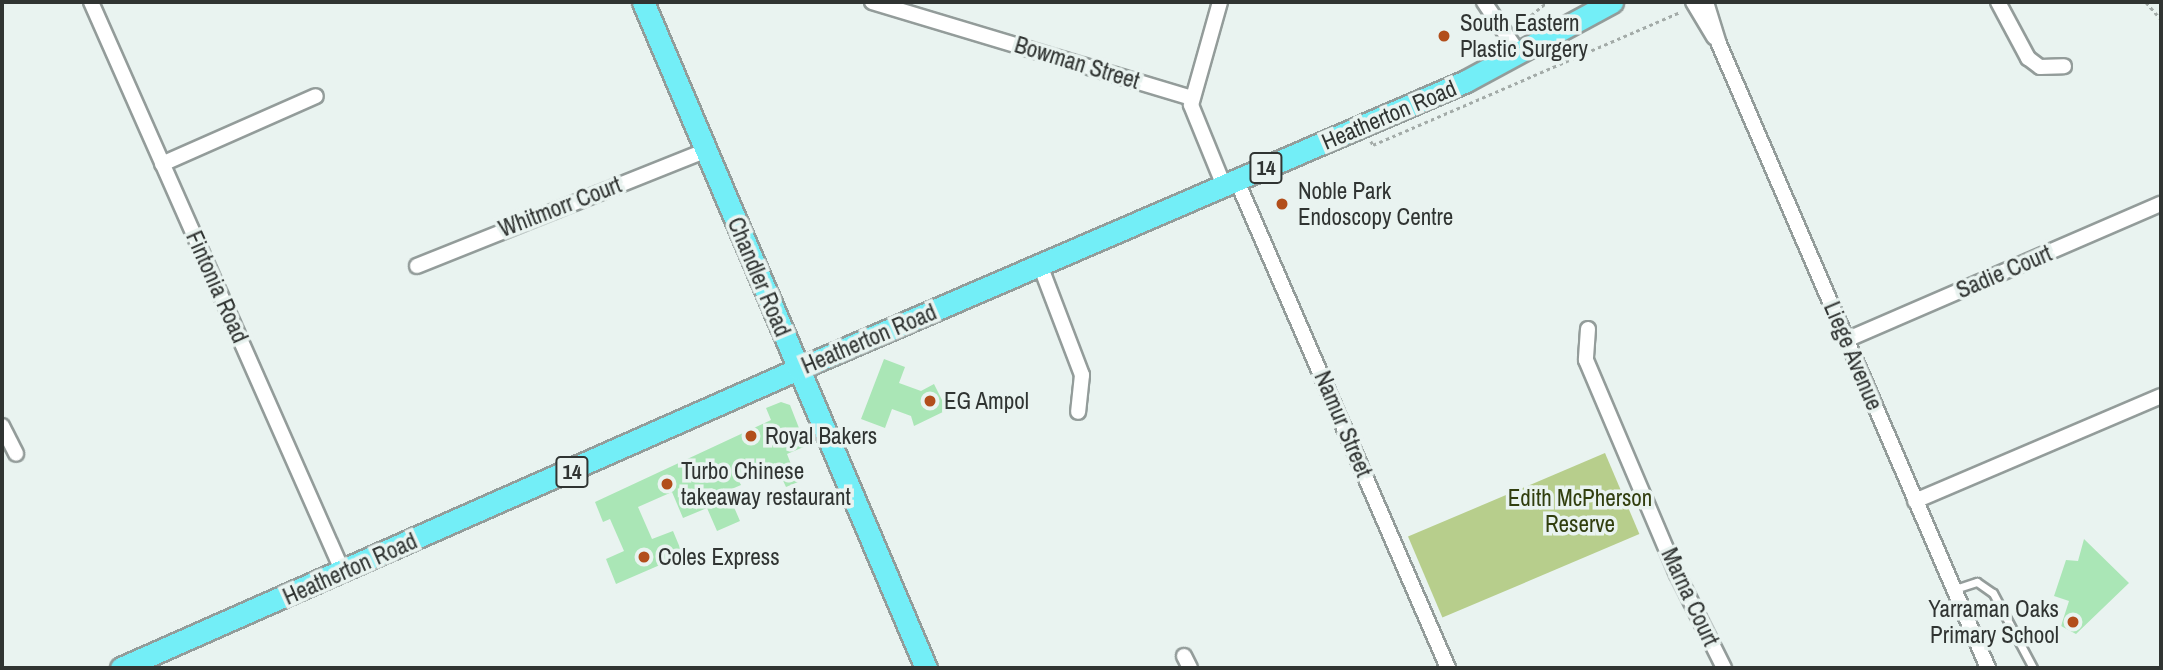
<!DOCTYPE html>
<html>
<head>
<meta charset="utf-8">
<style>
  body { margin:0 }
  #map { position:relative; width:2163px; height:670px; overflow:hidden; background:#e9f3f0; font-family:"Archivo Narrow",sans-serif }
  div>[style] { position:absolute }
  [style*='--x'] { left:calc(var(--x)*1px); top:calc(var(--y)*1px); width:calc(var(--w)*1px); rotate:calc(var(--a)*1deg) }
  .green>* { inset:0; background:#b7ce8c; transform-origin:0 0 }
  .building>* { inset:0; background:#aae6b6 }
  .path>* { height:2.5px; margin-top:-1.25px; transform-origin:0; background:repeating-linear-gradient(90deg,#a3aba8 0 3.5px,transparent 0 7px) }
  .roads { filter:drop-shadow(2px 0 #939c9a) drop-shadow(-2px 0 #939c9a) drop-shadow(0 2px #939c9a) drop-shadow(0 -2px #939c9a) }
  .lane>* { height:7px; margin:-3.5px; padding:0 3.5px; transform-origin:3.5px; border-radius:3.5px; background:#fff }
  .street>* { height:14px; margin:-7px; padding:0 7px; transform-origin:7px; border-radius:7px; background:#fff }
  .primary>* { height:21px; margin:-10.5px; padding:0 10.5px; transform-origin:10.5px; border-radius:10.5px; background:#73eef7 }
  .dots>* { width:19px; height:19px; translate:-50% -50%; box-sizing:border-box; border:4px solid #e9f3f0; border-radius:50% }
  span { translate:-50% -50%; white-space:nowrap; text-align:center; line-height:1.15; -webkit-text-stroke:7px #e9f3f0; paint-order:stroke }
  .shield-label span { padding:2px 5px; background:#e9f3f0; border:2px solid; border-radius:5px; -webkit-text-stroke-width:0 }
  .shield-label { font-size:21px; color:#303432; font-weight:700 }
  .poi-label { font-size:23px; color:#303432 }
  .left { translate:0 -50%; text-align:left }
  .right { translate:-100% -50%; text-align:right }
  .street-label { font-size:23px; color:#303432 }
  .park-label { font-size:23px; color:#313e0e }
  .frame { position:absolute; inset:0; border:4px solid #303432; pointer-events:none }
</style>
</head>
<body>
<div id="map">
  <div class="green">
    <div style="left:1605px;top:453px;width:88px;height:214px;rotate:67deg"></div>
  </div>
  <div class="building">
    <div style="clip-path:polygon(884px 359px,905px 367px,899px 383px,921px 391px,934px 384px,947px 410px,914px 426px,911px 416px,892px 409px,885px 428px,861px 419px)"></div>
    <div style="clip-path:polygon(781px 402px,790px 405px,806px 446px,787px 454px,798px 482px,786px 487px,775px 463px,738px 479px,741px 485px,727px 491px,740px 521px,717px 531px,707px 508px,683px 518px,672px 492px,638px 507px,652px 539px,673px 531px,683px 555px,616px 584px,606px 559px,624px 551px,610px 519px,603px 522px,595px 502px,771px 420px,766px 408px)"></div>
    <div style="clip-path:polygon(2084px 539px,2129px 583px,2076px 634px,2061px 626px,2069px 601px,2054px 596px,2066px 560px,2078px 561px)"></div>
  </div>
  <div class="path">
    <div style="--x:2146;--y:2;--w:23;--a:49"></div>
    <div style="--x:1520;--y:24;--w:35;--a:-39"></div>
    <div style="--x:1371;--y:141;--w:4;--a:63"></div>
    <div style="--x:1373;--y:145;--w:335;--a:-23.4"></div>
  </div>
  <div class="roads">
    <div class="lane">
      <div style="--x:1955;--y:589;--w:23;--a:-18"></div>
      <div style="--x:1977;--y:582;--w:19;--a:35"></div>
      <div style="--x:1993;--y:593;--w:85;--a:61.9"></div>
    </div>
    <div class="street">
      <div style="--x:91;--y:2;--w:623;--a:66.15"></div>
      <div style="--x:872;--y:2;--w:333;--a:16.7"></div>
      <div style="--x:1220;--y:2;--w:107;--a:105.7"></div>
      <div style="--x:1191;--y:105;--w:87;--a:67.8"></div>
      <div style="--x:1484;--y:2;--w:64;--a:55.8"></div>
      <div style="--x:1693;--y:2;--w:41;--a:59"></div>
      <div style="--x:1706;--y:2;--w:44;--a:72.8"></div>
      <div style="--x:1719;--y:44;--w:680;--a:66.68"></div>
      <div style="--x:1998;--y:2;--w:64;--a:61.8"></div>
      <div style="--x:2028;--y:58;--w:15;--a:37"></div>
      <div style="--x:2040;--y:67;--w:24;--a:-2"></div>
      <div style="--x:162;--y:164;--w:168;--a:-23.8"></div>
      <div style="--x:1237;--y:181;--w:531;--a:66.57"></div>
      <div style="--x:1040;--y:265;--w:118;--a:69.1"></div>
      <div style="--x:1082;--y:375;--w:37;--a:96"></div>
      <div style="--x:417;--y:266;--w:310;--a:-21.8"></div>
      <div style="--x:1588;--y:329;--w:31;--a:94"></div>
      <div style="--x:1586;--y:360;--w:233;--a:67"></div>
      <div style="--x:1677;--y:574;--w:105;--a:63.4"></div>
      <div style="--x:1846;--y:340;--w:343;--a:-23.4"></div>
      <div style="--x:2;--y:426;--w:31;--a:63"></div>
      <div style="--x:1915;--y:501;--w:267;--a:-23.1"></div>
      <div style="--x:1184;--y:656;--w:13;--a:63"></div>
    </div>
    <div class="primary">
      <div style="--x:643;--y:2;--w:724;--a:66.98"></div>
      <div style="--x:121;--y:668;--w:740;--a:-23.83"></div>
      <div style="--x:798;--y:369;--w:727;--a:-23.32"></div>
      <div style="--x:1466;--y:81;--w:166;--a:-28.4"></div>
    </div>
  </div>
  <div class="dots">
    <div style="left:1444px;top:36px;background:#b24e1b"></div>
    <div style="left:1282px;top:204px;background:#b24e1b"></div>
    <div style="left:930px;top:401px;background:#b24e1b"></div>
    <div style="left:751px;top:436px;background:#b24e1b"></div>
    <div style="left:667px;top:484px;background:#b24e1b"></div>
    <div style="left:644px;top:557px;background:#b24e1b"></div>
    <div style="left:2073px;top:622px;background:#b24e1b"></div>
  </div>
  <div class="shield-label">
    <span style="left:1266px;top:168px">14</span>
    <span style="left:572px;top:472px">14</span>
  </div>
  <div class="poi-label">
    <span class="left" style="left:1460px;top:36px">South Eastern<br>Plastic Surgery</span>
    <span class="left" style="left:1298px;top:204px">Noble Park<br>Endoscopy Centre</span>
    <span class="left" style="left:944px;top:401px">EG Ampol</span>
    <span class="left" style="left:765px;top:436px">Royal Bakers</span>
    <span class="left" style="left:681px;top:484px">Turbo Chinese<br>takeaway restaurant</span>
    <span class="left" style="left:658px;top:557px">Coles Express</span>
    <span class="right" style="left:2059px;top:622px">Yarraman Oaks<br>Primary School</span>
  </div>
  <div class="street-label">
    <span style="left:1077px;top:63px;rotate:17deg">Bowman Street</span>
    <span style="left:1389px;top:115px;rotate:-23deg">Heatherton Road</span>
    <span style="left:560px;top:207px;rotate:-21deg">Whitmorr Court</span>
    <span style="left:2004px;top:272px;rotate:-23deg">Sadie Court</span>
    <span style="left:759px;top:277px;rotate:67deg">Chandler Road</span>
    <span style="left:217px;top:287px;rotate:66deg">Fintonia Road</span>
    <span style="left:869px;top:339px;rotate:-23deg">Heatherton Road</span>
    <span style="left:1853px;top:356px;rotate:67deg">Liege Avenue</span>
    <span style="left:1343px;top:424px;rotate:67deg">Namur Street</span>
    <span style="left:350px;top:569px;rotate:-24deg">Heatherton Road</span>
    <span style="left:1690px;top:597px;rotate:65deg">Marna Court</span>
  </div>
  <div class="park-label">
    <span style="left:1580px;top:511px">Edith McPherson<br>Reserve</span>
  </div>
  <div class="frame"></div>
</div>
</body>
</html>
